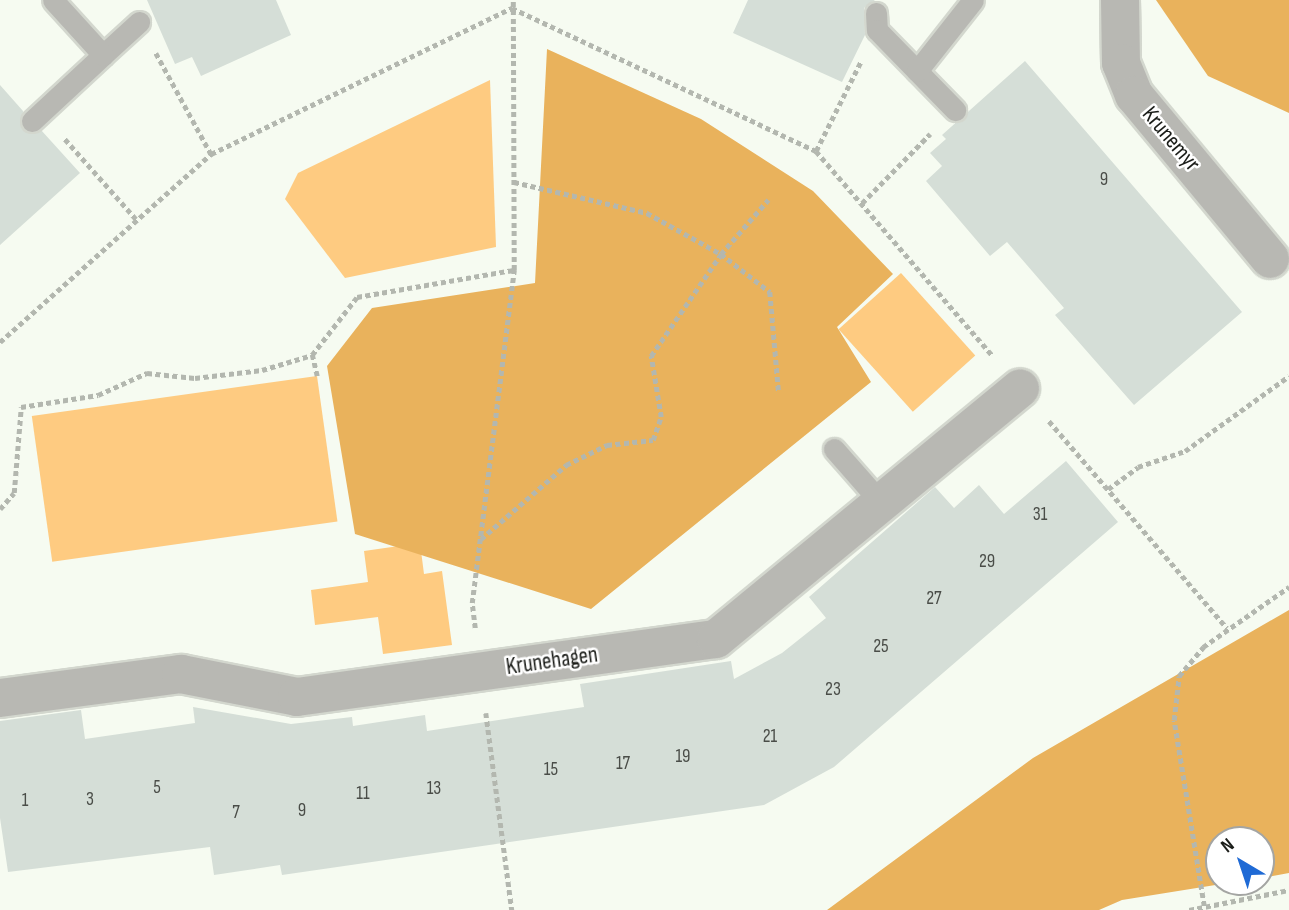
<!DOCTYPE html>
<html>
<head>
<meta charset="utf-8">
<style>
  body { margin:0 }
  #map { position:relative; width:1289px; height:910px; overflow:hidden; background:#f6fbf1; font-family:"Sofia Sans Condensed",sans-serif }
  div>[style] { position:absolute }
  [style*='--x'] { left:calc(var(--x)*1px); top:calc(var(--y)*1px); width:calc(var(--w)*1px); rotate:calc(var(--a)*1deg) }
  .green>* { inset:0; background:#fecb81; transform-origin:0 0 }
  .forest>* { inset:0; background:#e9b25c }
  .building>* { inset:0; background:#d5ded7 }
  .path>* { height:4.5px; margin-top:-2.25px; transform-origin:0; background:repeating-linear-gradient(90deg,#b3b7af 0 5px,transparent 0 8.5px) }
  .roads { filter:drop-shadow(2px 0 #d3d7ce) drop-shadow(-2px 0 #d3d7ce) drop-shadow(0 2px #d3d7ce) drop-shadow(0 -2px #d3d7ce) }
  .lane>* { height:21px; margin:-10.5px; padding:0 10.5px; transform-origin:10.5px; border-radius:10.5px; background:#b8b8b3 }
  .street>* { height:38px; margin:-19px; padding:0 19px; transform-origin:19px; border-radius:19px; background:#b8b8b3 }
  span { translate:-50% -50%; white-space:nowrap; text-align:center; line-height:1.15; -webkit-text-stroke:5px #fff; paint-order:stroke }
  .number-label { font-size:19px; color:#4a4d48 }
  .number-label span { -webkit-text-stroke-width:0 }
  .street-label { font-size:23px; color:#1b1d19 }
  .north { position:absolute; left:1205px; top:826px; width:70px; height:70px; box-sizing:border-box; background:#fff; border:2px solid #a4a5a3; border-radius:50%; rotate:321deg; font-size:19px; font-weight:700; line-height:28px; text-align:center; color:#1b1d19 }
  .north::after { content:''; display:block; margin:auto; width:24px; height:32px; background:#1f6ad5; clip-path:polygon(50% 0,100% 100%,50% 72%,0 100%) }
</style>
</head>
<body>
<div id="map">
  <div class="green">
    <div style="clip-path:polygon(490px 80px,496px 247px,345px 278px,285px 199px,298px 173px)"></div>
    <div style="left:901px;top:273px;width:111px;height:84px;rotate:48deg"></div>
    <div style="left:317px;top:376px;width:147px;height:288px;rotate:82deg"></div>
    <div style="clip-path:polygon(420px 543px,424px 574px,442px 571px,452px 645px,383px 654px,378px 617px,315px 625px,311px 590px,368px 582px,364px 551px)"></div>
  </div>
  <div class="forest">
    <div style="clip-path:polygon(1156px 0,1289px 0,1289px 113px,1208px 76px)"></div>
    <div style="clip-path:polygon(547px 49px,701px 119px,813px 191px,893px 274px,837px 327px,871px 382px,591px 609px,355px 534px,327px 366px,372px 308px,535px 283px)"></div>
    <div style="clip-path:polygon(1289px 610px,1289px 873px,1261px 878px,1261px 840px,1219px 840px,1219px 882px,1234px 882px,1122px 900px,1099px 910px,827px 910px,1033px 758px)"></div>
  </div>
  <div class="building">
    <div style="clip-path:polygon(147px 0,276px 0,291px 35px,201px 76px,192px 57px,175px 64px)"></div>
    <div style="clip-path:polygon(748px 0,875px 0,864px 8px,865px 35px,842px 82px,733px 33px)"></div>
    <div style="clip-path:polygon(1025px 61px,1242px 312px,1134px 405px,1055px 315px,1064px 308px,1007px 242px,990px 256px,926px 181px,942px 166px,930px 153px,946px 139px,942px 135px)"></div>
    <div style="clip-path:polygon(0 85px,23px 111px,22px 129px,41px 130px,80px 173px,0 245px)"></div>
    <div style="clip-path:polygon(1066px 461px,1118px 522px,834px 767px,764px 805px,282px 875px,280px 865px,214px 875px,210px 847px,8px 872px,0 818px,0 721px,81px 710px,85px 739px,195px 723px,193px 707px,291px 724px,352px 717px,353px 726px,425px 715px,427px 731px,584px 707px,580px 684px,731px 661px,734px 679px,782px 653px,826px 618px,809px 597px,935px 487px,954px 508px,979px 485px,1004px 514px)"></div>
  </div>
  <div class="path">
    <div style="--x:156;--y:53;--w:115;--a:61.4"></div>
    <div style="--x:65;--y:139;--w:107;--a:48.4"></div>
    <div style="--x:816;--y:151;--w:101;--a:-63.4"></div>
    <div style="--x:514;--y:182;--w:137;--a:13.1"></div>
    <div style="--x:647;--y:213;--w:85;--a:29"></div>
    <div style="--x:721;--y:254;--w:62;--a:37.8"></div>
    <div style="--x:770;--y:292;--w:102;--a:85"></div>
    <div style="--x:862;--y:203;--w:97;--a:-45.4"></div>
    <div style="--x:0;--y:342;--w:283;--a:-41.7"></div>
    <div style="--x:211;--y:154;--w:335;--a:-25.9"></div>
    <div style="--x:512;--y:8;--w:336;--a:25.2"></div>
    <div style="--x:816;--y:151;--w:271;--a:49.2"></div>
    <div style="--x:317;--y:376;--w:22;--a:-103"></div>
    <div style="--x:312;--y:355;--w:73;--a:-52.2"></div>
    <div style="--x:357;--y:297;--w:159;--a:-9.8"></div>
    <div style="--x:1049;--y:421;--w:273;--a:49.3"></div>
    <div style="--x:1108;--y:489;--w:37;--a:-36"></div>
    <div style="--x:1138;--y:467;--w:50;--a:-18.8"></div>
    <div style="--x:1185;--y:451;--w:128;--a:-35.8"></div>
    <div style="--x:0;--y:509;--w:21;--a:-49"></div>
    <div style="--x:14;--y:493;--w:86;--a:-85.3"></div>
    <div style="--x:21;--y:407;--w:78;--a:-8.9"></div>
    <div style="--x:98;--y:395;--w:54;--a:-24.2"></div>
    <div style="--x:147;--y:373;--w:48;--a:5.9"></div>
    <div style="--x:195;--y:378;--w:67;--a:-6.8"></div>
    <div style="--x:262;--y:370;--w:52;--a:-16.7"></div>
    <div style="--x:481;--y:539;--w:113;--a:-41"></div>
    <div style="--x:566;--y:465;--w:46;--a:-26"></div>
    <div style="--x:607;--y:445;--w:46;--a:-6.2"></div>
    <div style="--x:653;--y:440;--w:24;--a:-71"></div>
    <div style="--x:661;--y:417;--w:62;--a:-99.3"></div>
    <div style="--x:651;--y:356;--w:124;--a:-55.5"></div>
    <div style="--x:721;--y:254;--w:72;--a:-49"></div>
    <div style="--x:475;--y:628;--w:25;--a:-97"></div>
    <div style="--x:472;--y:603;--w:336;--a:-82.8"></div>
    <div style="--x:514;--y:270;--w:270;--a:-90.2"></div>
    <div style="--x:486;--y:713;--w:199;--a:82.5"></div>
    <div style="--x:1204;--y:906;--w:188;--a:-99.2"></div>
    <div style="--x:1174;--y:720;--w:44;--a:-83.5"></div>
    <div style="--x:1179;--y:676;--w:38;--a:-50"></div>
    <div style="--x:1203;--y:647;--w:105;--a:-34.9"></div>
    <div style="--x:1189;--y:910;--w:102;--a:-11.3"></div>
  </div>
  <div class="roads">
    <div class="lane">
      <div style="--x:876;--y:13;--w:17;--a:87"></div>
      <div style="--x:877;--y:30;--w:112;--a:45.7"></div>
      <div style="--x:103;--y:55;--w:49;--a:-42.5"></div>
      <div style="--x:917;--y:71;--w:90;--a:-51.7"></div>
      <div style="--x:32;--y:121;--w:97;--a:-42.9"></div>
      <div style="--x:103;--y:55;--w:74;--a:-132.3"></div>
      <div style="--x:834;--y:449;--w:76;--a:48.7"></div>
    </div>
    <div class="street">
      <div style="--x:1120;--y:0;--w:63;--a:89.1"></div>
      <div style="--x:1121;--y:63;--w:35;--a:68"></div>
      <div style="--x:1134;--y:95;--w:213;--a:50.3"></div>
      <div style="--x:0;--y:698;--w:183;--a:-7.6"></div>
      <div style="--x:181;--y:674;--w:118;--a:11.2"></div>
      <div style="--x:297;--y:697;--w:423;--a:-7.9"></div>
      <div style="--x:716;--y:639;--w:394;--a:-39.5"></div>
    </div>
  </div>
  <div class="number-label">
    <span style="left:1104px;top:180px">9</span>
    <span style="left:1040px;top:515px">31</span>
    <span style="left:987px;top:562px">29</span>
    <span style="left:934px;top:599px">27</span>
    <span style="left:881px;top:647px">25</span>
    <span style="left:833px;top:690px">23</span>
    <span style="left:770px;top:737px">21</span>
    <span style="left:683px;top:757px">19</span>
    <span style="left:623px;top:764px">17</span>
    <span style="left:551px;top:770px">15</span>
    <span style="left:157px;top:788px">5</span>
    <span style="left:434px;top:789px">13</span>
    <span style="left:363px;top:794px">11</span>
    <span style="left:90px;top:800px">3</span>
    <span style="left:25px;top:801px">1</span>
    <span style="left:302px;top:811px">9</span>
    <span style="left:236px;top:813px">7</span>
  </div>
  <div class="street-label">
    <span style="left:1171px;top:139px;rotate:50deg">Krunemyr</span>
    <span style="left:552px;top:661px;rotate:-8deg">Krunehagen</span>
  </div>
  <div class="north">N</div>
</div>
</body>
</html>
